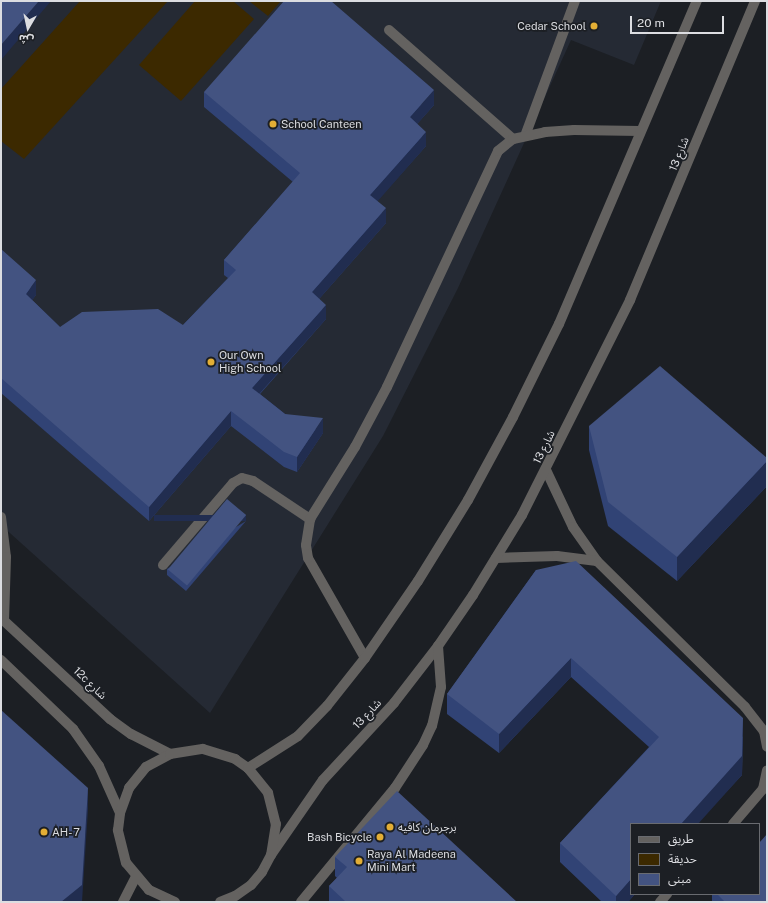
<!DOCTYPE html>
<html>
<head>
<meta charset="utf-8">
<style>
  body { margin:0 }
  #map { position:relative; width:768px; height:903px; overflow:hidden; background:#1c1f24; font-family:"Public Sans","Noto Sans Arabic",sans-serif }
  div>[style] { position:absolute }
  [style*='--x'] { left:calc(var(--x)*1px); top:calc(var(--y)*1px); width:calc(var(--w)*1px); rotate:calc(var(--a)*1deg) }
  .built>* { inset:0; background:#252a34 }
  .green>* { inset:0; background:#3c2900 }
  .minor>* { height:10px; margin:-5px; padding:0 5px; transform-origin:5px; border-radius:5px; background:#646260 }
  .wall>* { inset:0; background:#314375 }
  .shaded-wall>* { inset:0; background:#212d50; transform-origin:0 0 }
  .building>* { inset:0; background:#435381; transform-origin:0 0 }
  .dots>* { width:11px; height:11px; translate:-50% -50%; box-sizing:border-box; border:2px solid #1c1f24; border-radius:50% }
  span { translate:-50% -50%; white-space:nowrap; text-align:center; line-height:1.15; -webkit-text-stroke:3.5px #1c1f24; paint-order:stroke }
  .poi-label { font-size:11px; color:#dcdde1 }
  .right { translate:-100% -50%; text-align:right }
  .left { translate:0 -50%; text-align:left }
  .street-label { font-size:11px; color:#dcdde1 }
  .frame { position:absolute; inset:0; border:2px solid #dcdde1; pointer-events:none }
  .legend { position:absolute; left:630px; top:823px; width:130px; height:72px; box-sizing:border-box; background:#1c1f24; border:1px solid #696b70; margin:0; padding:5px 7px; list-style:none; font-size:12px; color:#dcdde1 }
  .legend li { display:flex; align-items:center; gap:8px; height:20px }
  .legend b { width:20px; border:1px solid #696b70 }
  .north { position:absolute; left:8px; top:8px; width:40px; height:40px; -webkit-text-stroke:3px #1c1f24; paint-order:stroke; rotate:189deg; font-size:11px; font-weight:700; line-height:16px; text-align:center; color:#dcdde1 }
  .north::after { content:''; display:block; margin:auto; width:14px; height:18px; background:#dcdde1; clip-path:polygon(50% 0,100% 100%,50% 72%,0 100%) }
  .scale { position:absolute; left:630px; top:16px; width:94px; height:18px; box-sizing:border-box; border:2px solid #dcdde1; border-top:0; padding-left:5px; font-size:12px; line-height:14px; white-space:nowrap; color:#dcdde1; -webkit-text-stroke:3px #1c1f24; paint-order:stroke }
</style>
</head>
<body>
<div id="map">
  <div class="built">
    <div style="clip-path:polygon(1px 1px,661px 1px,634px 65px,571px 40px,458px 288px,383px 436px,210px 713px,1px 525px)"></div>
  </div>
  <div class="green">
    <div style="clip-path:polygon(80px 1px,168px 1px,24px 159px,1px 141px,1px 89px)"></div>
    <div style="clip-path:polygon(195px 1px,233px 1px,254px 19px,181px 101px,139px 65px)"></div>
    <div style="clip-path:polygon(249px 1px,281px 1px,268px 16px)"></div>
  </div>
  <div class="minor">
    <div style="--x:389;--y:30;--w:165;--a:41.3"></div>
    <div style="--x:525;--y:136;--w:144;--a:-69.7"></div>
    <div style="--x:546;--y:470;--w:63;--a:64.7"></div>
    <div style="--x:573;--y:527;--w:42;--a:54.8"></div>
    <div style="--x:597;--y:561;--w:208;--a:44.6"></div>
    <div style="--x:745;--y:707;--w:31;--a:52"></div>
    <div style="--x:764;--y:731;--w:16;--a:79"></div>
    <div style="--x:1;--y:517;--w:40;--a:82.9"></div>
    <div style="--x:6;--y:557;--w:63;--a:91.8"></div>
    <div style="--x:496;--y:558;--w:61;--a:-1.9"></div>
    <div style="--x:557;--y:556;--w:40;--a:7.1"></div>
    <div style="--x:163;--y:565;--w:108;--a:-49.5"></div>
    <div style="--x:233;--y:483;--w:10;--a:-29"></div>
    <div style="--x:242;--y:478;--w:11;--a:15"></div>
    <div style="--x:253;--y:481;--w:69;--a:33.7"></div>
    <div style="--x:1;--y:618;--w:149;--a:42.8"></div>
    <div style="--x:110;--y:719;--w:26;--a:36"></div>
    <div style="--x:131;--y:734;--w:44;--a:27.1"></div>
    <div style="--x:365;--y:658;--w:115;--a:-119.7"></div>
    <div style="--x:308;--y:558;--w:13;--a:-99"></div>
    <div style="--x:306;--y:545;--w:26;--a:-81"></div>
    <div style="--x:310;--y:519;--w:85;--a:-58"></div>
    <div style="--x:355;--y:447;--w:68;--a:-61.9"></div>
    <div style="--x:387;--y:387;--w:261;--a:-64.8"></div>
    <div style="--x:498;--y:151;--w:19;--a:-39"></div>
    <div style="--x:513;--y:139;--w:33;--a:-12"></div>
    <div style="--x:545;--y:132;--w:29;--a:-4"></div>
    <div style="--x:574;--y:130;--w:66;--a:0.9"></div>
    <div style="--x:1;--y:660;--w:100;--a:43.8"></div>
    <div style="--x:73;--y:729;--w:45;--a:54.9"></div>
    <div style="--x:99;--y:766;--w:51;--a:65.9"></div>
    <div style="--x:248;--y:768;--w:59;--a:-32.6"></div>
    <div style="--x:298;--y:736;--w:42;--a:-46"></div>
    <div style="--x:327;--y:706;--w:61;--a:-51.6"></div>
    <div style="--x:365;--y:658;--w:93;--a:-55.5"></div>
    <div style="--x:418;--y:581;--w:95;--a:-58.3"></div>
    <div style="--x:468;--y:500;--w:94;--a:-61.5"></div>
    <div style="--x:513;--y:417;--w:104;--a:-63.7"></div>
    <div style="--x:559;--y:324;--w:351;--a:-66.9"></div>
    <div style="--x:733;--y:824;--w:46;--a:-49.4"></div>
    <div style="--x:763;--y:789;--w:19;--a:-78"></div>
    <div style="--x:271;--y:855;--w:91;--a:-55.3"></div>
    <div style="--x:323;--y:780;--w:105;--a:-47.3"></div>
    <div style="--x:394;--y:703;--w:72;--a:-52.3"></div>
    <div style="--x:438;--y:646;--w:62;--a:-55.5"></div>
    <div style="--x:473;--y:595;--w:94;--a:-58.5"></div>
    <div style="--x:522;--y:515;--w:241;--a:-63.3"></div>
    <div style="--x:630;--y:300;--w:324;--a:-67.3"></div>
    <div style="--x:123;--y:902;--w:28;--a:-63"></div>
    <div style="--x:175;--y:902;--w:29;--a:-155"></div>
    <div style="--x:149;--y:890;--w:35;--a:-130"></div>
    <div style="--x:126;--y:863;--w:34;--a:-104"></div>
    <div style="--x:118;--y:830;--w:17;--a:-83"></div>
    <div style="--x:120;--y:813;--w:27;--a:-70"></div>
    <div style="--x:129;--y:788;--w:27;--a:-51"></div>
    <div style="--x:146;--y:767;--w:27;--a:-28"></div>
    <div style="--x:170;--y:754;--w:33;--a:-9"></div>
    <div style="--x:203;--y:749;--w:34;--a:17"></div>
    <div style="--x:235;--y:759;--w:16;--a:35"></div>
    <div style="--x:248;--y:768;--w:32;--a:51"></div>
    <div style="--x:268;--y:793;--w:32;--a:76"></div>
    <div style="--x:276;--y:824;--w:31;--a:99"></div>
    <div style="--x:271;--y:855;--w:19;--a:118"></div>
    <div style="--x:262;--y:872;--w:17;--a:130"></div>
    <div style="--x:251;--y:885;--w:19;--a:145"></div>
    <div style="--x:235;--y:896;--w:16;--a:158"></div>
    <div style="--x:301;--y:902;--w:148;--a:-50.5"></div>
    <div style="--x:395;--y:788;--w:51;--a:-56.9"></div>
    <div style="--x:423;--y:745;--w:21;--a:-65"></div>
    <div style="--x:432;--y:726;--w:40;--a:-77"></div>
    <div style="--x:441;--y:687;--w:41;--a:-94.2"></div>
    <div style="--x:660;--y:902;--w:11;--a:-49"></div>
  </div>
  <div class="wall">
    <div style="clip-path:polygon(204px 92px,434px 105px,417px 124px,426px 146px,377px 201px,386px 223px,319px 299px,326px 319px,260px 394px,285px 414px,323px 433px,297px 472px,284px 467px,231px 426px,149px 521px,1px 393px,1px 249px,36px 295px,32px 300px,60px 327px,183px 325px,228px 278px,224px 275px,224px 260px,293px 182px,204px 107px)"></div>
    <div style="clip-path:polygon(589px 426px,767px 458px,767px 486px,677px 581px,608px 526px,589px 450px)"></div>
    <div style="clip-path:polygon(246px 521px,186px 591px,167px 575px,167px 569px)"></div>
    <div style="clip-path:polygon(536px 570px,743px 737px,742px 775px,631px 894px,635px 894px,628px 902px,602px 902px,560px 862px,560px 843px,649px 747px,571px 677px,499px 753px,447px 714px,447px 694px)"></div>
    <div style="clip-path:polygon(335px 857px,517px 902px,329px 902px,329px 886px,337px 878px,335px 876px)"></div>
    <div style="clip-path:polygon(712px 894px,759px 894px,767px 902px,712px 902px)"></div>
  </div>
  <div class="shaded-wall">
    <div style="clip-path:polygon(39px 1px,51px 1px,1px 60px,1px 45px)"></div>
    <div style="clip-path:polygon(434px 90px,434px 105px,410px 132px,410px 117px)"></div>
    <div style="clip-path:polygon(426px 132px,426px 146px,370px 210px,370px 195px)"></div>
    <div style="clip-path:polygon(386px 208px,386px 223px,312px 307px,312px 292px)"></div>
    <div style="clip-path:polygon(36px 280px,36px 295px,26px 309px,26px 294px)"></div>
    <div style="clip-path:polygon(326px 305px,326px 319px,252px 402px,252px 388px)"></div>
    <div style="clip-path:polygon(231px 411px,231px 426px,149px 521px,149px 507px)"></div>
    <div style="clip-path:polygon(323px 418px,323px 433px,297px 472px,297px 457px)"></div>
    <div style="clip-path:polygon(767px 461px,767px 486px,677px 581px,677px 557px)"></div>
    <div style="left:246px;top:515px;width:6px;height:92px;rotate:90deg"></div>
    <div style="clip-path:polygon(571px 658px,571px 677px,499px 753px,499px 734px)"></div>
    <div style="clip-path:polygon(743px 718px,742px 775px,698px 824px,681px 824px)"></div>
    <div style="clip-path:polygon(88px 788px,88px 809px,82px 902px,61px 902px)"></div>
    <div style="clip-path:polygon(631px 879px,631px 894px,635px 894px,628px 902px,616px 902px,616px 896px)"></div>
  </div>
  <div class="building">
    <div style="clip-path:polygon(1px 1px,39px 1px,1px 45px)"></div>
    <div style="clip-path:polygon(284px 1px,331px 1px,434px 90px,410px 117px,426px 132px,370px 195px,386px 208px,312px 292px,326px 305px,252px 388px,285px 414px,323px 418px,297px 457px,284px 452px,231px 411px,149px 507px,1px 378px,1px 249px,36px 280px,26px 294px,60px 327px,82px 312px,158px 309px,183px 325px,236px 270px,224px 260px,300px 173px,204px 92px)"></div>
    <div style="clip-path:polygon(660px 366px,767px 458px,767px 461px,677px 557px,608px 502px,589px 426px)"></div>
    <div style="left:227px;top:499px;width:25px;height:92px;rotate:40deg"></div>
    <div style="clip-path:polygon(576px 561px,743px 718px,742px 756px,681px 824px,631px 824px,631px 879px,616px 896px,560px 843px,659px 737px,571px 658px,499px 734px,447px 694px,536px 570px)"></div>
    <div style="clip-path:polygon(1px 710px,88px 788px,82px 885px,61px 902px,1px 902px)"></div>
    <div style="clip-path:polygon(397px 791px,517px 902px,346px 902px,329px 886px,347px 867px,335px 857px)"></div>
    <div style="clip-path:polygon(767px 834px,767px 902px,725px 902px,717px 894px,759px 894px,759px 843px)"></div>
  </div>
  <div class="dots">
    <div style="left:594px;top:26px;background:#e3ae35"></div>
    <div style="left:273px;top:124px;background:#e3ae35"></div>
    <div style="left:211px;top:362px;background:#e3ae35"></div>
    <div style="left:390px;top:827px;background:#e3ae35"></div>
    <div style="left:44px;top:832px;background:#e3ae35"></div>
    <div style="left:380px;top:837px;background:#e3ae35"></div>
    <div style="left:359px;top:861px;background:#e3ae35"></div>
  </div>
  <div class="poi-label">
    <span class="right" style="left:586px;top:26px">Cedar School</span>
    <span class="left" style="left:281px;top:124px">School Canteen</span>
    <span class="left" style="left:219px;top:362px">Our Own<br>High School</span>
    <span class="left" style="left:398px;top:827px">برجرمان كافيه</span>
    <span class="left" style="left:52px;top:832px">AH- 7</span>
    <span class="right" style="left:372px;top:837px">Bash Bicycle</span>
    <span class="left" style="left:367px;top:861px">Raya Al Madeena<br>Mini Mart</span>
  </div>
  <div class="street-label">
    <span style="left:679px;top:154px;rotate:-68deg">شارع 13</span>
    <span style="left:544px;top:447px;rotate:-64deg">شارع 13</span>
    <span style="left:90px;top:683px;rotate:44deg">12c شارع</span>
    <span style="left:367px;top:714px;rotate:-47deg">شارع 13</span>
  </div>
  <div class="frame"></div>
  <ul class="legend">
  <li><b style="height:5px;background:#646260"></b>طريق</li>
  <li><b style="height:11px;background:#3c2900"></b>حديقة</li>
  <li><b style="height:11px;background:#435381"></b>مبنى</li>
  </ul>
  <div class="north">ش</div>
  <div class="scale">20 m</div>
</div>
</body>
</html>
